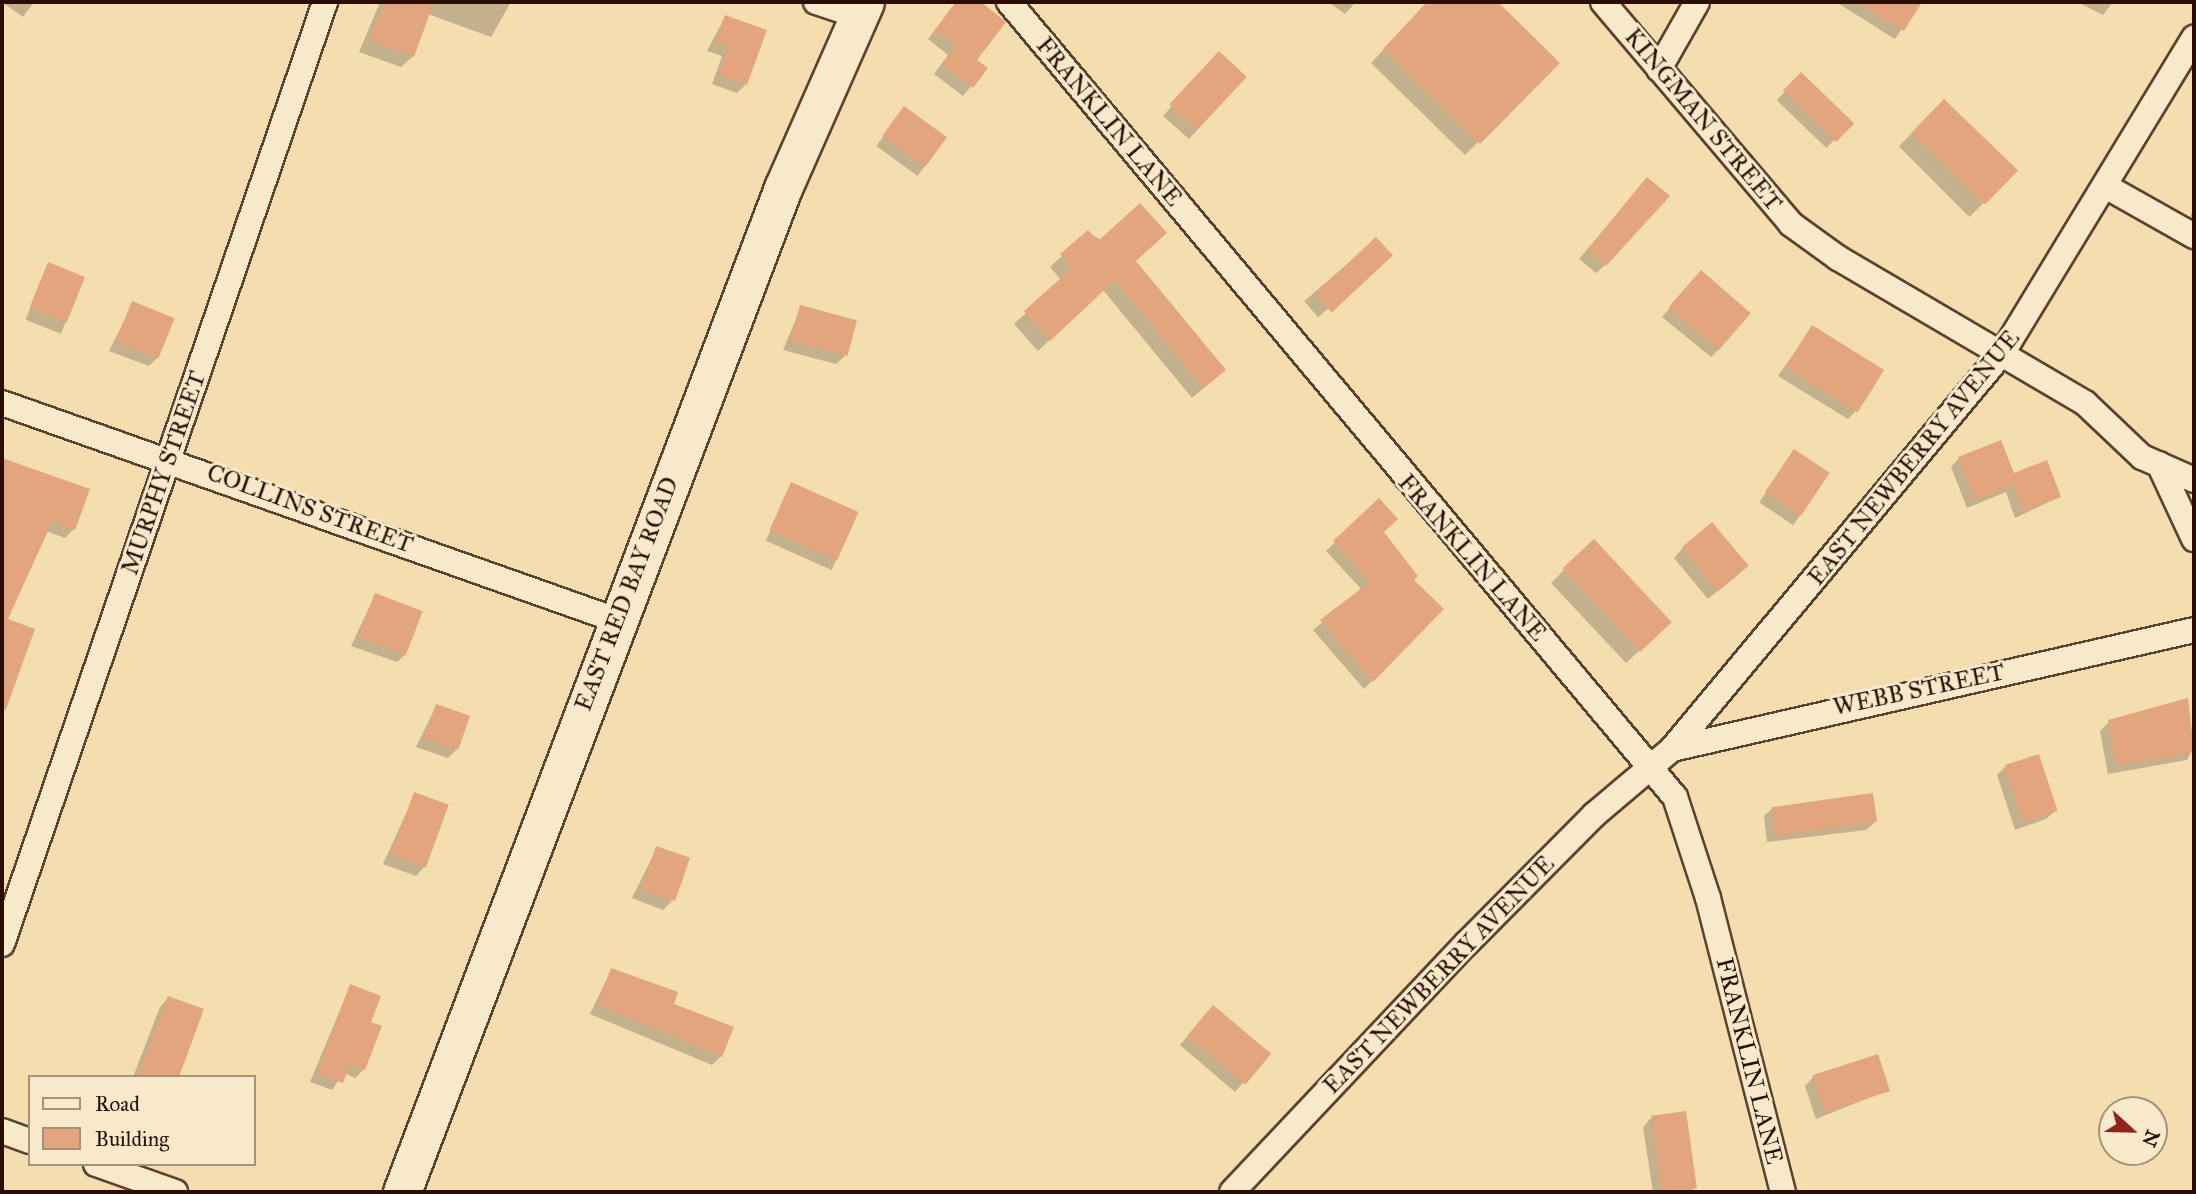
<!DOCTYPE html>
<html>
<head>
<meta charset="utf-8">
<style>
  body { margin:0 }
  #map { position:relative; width:2196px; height:1194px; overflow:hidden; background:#f4ddaf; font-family:"IM FELL Great Primer",serif }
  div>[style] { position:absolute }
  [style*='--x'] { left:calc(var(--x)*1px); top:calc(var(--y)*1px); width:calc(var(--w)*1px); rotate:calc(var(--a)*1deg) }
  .shadow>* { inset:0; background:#0003; transform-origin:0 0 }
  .building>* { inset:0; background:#e2a57e; transform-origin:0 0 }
  .roads { filter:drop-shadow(2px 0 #5c412f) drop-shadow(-2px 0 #5c412f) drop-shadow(0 2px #5c412f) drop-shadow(0 -2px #5c412f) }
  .street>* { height:24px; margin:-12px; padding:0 12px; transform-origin:12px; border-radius:12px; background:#f8e9cb }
  .secondary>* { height:37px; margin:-18.5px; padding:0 18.5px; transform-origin:18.5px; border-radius:18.5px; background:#f8e9cb }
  span { translate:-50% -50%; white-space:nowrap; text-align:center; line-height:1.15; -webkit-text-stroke:6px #f8e9cb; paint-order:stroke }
  .street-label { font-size:24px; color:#2a0d04 }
  .frame { position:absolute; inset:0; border:4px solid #2a0d04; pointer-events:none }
  .legend { position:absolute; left:28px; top:1075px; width:228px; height:91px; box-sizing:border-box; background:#f8e9cb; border:2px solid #a6917b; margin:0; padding:9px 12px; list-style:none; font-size:21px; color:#2a0d04 }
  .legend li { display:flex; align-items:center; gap:14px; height:35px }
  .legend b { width:35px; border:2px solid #a6917b }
  .north { position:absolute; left:2098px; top:1096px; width:70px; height:70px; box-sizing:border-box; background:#f8e9cb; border:2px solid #a6917b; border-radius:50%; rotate:112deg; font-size:19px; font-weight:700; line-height:28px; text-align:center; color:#2a0d04 }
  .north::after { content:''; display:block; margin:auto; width:24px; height:32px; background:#8f2418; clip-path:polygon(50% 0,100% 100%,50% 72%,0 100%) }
</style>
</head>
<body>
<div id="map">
  <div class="shadow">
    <div style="clip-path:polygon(2px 2px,34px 2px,23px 17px)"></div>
    <div style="clip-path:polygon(380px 2px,511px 2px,491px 37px,428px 14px,413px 56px,401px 67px,359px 52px)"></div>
    <div style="clip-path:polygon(956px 2px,978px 2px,1004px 22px,975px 60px,986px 68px,963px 96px,934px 74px,948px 55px,928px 39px)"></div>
    <div style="clip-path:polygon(1328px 2px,1356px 2px,1345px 14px)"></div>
    <div style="clip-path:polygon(1428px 2px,1495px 2px,1557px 63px,1465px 155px,1371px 63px)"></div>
    <div style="clip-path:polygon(1836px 2px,1920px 2px,1895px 39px)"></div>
    <div style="clip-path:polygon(2077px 2px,2113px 2px,2103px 15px)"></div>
    <div style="clip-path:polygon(725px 17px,746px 84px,737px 93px,712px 84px,722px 56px,707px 51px)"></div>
    <div style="clip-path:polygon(1211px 62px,1245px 77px,1189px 139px,1163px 116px)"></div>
    <div style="left:1801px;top:75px;width:69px;height:35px;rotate:44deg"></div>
    <div style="left:1944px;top:101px;width:100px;height:64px;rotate:45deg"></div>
    <div style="left:904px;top:108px;width:51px;height:47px;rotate:36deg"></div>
    <div style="clip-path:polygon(1639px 188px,1605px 265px,1596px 273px,1579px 259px)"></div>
    <div style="clip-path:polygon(2194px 204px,2194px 224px,2189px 222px)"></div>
    <div style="clip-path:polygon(1088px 232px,1134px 261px,1224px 370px,1192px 398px,1103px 290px,1038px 351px,1014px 324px,1061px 280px,1050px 267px)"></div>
    <div style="left:1376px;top:239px;width:21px;height:95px;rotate:49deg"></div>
    <div style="left:48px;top:264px;width:38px;height:60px;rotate:22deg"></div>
    <div style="clip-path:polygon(1692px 281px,1719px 349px,1711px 357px,1662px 317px)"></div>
    <div style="clip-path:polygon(133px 303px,158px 357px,149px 366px,109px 351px)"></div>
    <div style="clip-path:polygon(801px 307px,845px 356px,836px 364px,783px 350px)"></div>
    <div style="clip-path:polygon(1812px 327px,1856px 411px,1848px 419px,1778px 376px)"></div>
    <div style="left:1794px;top:451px;width:41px;height:62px;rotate:34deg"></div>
    <div style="clip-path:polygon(1959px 458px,2013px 475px,2059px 497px,2015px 518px,2006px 492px,1967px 508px,1951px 467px)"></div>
    <div style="clip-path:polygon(6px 461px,74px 529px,65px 538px,46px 531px,6px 620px,33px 630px,2px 716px)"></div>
    <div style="left:791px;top:484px;width:72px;height:62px;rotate:24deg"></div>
    <div style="clip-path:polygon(1379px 501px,1382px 532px,1412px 580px,1442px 609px,1364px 689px,1313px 630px,1362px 590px,1326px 551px)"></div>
    <div style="clip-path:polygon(1682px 549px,1738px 574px,1708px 599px,1674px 558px)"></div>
    <div style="clip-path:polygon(1564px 570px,1656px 635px,1626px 663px,1551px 583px)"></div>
    <div style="clip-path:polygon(375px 595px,406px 654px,397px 662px,351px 646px)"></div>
    <div style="clip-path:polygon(2186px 700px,2194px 744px,2187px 760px,2108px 774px,2100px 731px,2109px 722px)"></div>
    <div style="clip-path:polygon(436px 706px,456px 750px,448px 758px,416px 747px)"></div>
    <div style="clip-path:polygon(2006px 766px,2055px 811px,2046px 819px,2015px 830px,1997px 775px)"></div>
    <div style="clip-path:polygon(415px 794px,424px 867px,416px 876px,383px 864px)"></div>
    <div style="clip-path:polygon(1773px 808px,1875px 822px,1866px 830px,1767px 842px,1764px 816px)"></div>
    <div style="clip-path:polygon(657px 848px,672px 901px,663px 910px,632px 898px)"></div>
    <div style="clip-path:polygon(611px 970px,672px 1005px,721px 1056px,712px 1065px,590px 1014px)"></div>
    <div style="clip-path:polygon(350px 986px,369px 1023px,364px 1069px,355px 1078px,344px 1073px,332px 1090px,310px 1082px)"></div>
    <div style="clip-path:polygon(168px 998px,177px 1077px,133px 1077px,160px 1007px)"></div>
    <div style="clip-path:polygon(1204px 1016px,1268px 1054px,1235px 1092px,1180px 1045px)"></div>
    <div style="clip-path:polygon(1813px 1077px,1888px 1090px,1816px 1119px,1805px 1086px)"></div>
    <div style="clip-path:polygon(1651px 1118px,1695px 1187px,1690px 1192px,1653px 1192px,1643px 1127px)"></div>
  </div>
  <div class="building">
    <div style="clip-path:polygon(385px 2px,434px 2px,414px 57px,369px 40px)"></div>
    <div style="clip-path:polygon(956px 2px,981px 2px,1006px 22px,977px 60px,988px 68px,973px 88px,942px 64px,956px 46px,935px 30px)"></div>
    <div style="clip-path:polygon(1427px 2px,1498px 2px,1560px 63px,1480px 144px,1383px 49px)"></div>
    <div style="clip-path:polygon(1857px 2px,1922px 2px,1904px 31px)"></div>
    <div style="clip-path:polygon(725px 15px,767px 30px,747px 85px,719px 75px,729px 47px,715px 42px)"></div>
    <div style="left:1219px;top:51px;width:38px;height:73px;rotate:43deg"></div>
    <div style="left:1801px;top:72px;width:74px;height:26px;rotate:44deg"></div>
    <div style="left:1944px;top:99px;width:103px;height:47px;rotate:44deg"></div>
    <div style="left:904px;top:106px;width:53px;height:37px;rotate:36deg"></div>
    <div style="clip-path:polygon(1647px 177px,1670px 196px,1606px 266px,1587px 250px)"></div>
    <div style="clip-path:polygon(1140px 203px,1167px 233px,1136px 261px,1226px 370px,1204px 388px,1115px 280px,1050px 341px,1024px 311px,1072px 268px,1060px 254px,1088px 230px,1098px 241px)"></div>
    <div style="left:1376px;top:237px;width:25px;height:84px;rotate:47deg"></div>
    <div style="left:48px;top:262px;width:40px;height:50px;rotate:22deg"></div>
    <div style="left:1701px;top:270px;width:66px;height:49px;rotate:41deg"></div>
    <div style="left:132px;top:301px;width:46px;height:44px;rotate:22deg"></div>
    <div style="left:800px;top:305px;width:59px;height:37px;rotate:15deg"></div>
    <div style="left:1812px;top:325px;width:85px;height:50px;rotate:32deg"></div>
    <div style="clip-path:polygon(2001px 440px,2014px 473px,2047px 460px,2061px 497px,2024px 511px,2014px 485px,1975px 500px,1958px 457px)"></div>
    <div style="left:1794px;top:449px;width:43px;height:52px;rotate:34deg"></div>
    <div style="clip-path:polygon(2px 458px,90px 489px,75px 530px,52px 522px,8px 619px,35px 629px,5px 712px)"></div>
    <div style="left:791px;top:482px;width:74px;height:53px;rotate:24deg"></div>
    <div style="clip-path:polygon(1379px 498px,1398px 519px,1384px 532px,1418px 576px,1414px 580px,1444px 609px,1373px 682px,1320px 620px,1370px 582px,1333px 541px)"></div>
    <div style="left:1712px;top:522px;width:57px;height:40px;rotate:50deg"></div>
    <div style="left:1594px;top:539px;width:114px;height:43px;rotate:47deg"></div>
    <div style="left:375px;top:593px;width:51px;height:47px;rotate:21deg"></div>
    <div style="clip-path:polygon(2188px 698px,2194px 752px,2116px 766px,2108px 720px)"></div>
    <div style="left:436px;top:704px;width:36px;height:36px;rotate:19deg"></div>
    <div style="left:2039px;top:754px;width:60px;height:36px;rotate:72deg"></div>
    <div style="left:414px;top:792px;width:37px;height:67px;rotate:20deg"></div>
    <div style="left:1873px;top:793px;width:29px;height:102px;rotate:82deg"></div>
    <div style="left:656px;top:846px;width:36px;height:46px;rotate:19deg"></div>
    <div style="clip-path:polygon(611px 968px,678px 992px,674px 1004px,734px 1027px,722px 1057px,598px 1005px)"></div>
    <div style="clip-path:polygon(350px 984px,381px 996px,371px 1022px,382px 1026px,365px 1070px,350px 1064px,343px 1083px,317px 1074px)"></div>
    <div style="clip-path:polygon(168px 996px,204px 1009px,179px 1077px,138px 1077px)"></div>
    <div style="left:1213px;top:1005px;width:76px;height:40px;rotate:40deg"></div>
    <div style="left:1878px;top:1054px;width:39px;height:69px;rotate:72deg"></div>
    <div style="left:1686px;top:1111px;width:78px;height:35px;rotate:82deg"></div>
  </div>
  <div class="roads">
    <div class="street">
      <div style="--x:816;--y:2;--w:44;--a:18.4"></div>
      <div style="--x:1009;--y:2;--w:1037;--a:50.05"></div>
      <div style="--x:1675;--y:797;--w:106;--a:71.9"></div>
      <div style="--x:1708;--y:898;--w:303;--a:75.7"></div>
      <div style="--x:1603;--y:2;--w:291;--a:49.7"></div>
      <div style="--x:1791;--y:224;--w:58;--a:35.9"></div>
      <div style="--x:1838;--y:258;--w:286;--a:30.4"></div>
      <div style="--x:2085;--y:403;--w:79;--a:43.5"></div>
      <div style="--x:2142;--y:457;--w:57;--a:23.9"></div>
      <div style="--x:1659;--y:69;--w:77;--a:-60.4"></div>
      <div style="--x:2107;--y:187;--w:100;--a:29.4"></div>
      <div style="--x:2;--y:403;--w:651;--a:19.46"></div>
      <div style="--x:2159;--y:464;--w:83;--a:65"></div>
      <div style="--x:1672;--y:749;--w:517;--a:-50.18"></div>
      <div style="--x:2003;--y:352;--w:368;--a:-58.7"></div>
      <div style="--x:2;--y:944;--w:996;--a:-71.07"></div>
      <div style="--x:2;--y:1131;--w:30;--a:20"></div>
      <div style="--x:96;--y:1164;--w:84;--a:19.5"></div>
      <div style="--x:1232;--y:1192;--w:342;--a:-46.7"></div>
      <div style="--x:1467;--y:943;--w:180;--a:-45.2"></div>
      <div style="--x:1594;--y:815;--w:102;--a:-40.2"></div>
      <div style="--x:1672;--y:749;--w:535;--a:-12.84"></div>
    </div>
    <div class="secondary">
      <div style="--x:402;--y:1192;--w:1074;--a:-69.22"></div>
      <div style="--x:783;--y:188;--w:203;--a:-66.2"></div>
    </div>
  </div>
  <div class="street-label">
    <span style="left:1703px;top:120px;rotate:50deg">KINGMAN STREET</span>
    <span style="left:1109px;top:122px;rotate:50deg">FRANKLIN LANE</span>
    <span style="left:1914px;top:458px;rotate:-51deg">EAST NEWBERRY AVENUE</span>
    <span style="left:164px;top:473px;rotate:-71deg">MURPHY STREET</span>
    <span style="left:310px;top:509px;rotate:20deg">COLLINS STREET</span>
    <span style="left:1472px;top:558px;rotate:49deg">FRANKLIN LANE</span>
    <span style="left:627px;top:594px;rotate:-69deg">EAST RED BAY ROAD</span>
    <span style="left:1919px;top:690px;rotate:-12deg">WEBB STREET</span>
    <span style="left:1439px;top:975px;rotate:-46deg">EAST NEWBERRY AVENUE</span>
    <span style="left:1749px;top:1061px;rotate:76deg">FRANKLIN LANE</span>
  </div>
  <div class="frame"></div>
  <ul class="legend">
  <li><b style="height:9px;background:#f8e9cb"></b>Road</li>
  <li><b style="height:19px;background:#e2a57e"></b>Building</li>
  </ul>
  <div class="north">N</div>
</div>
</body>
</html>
